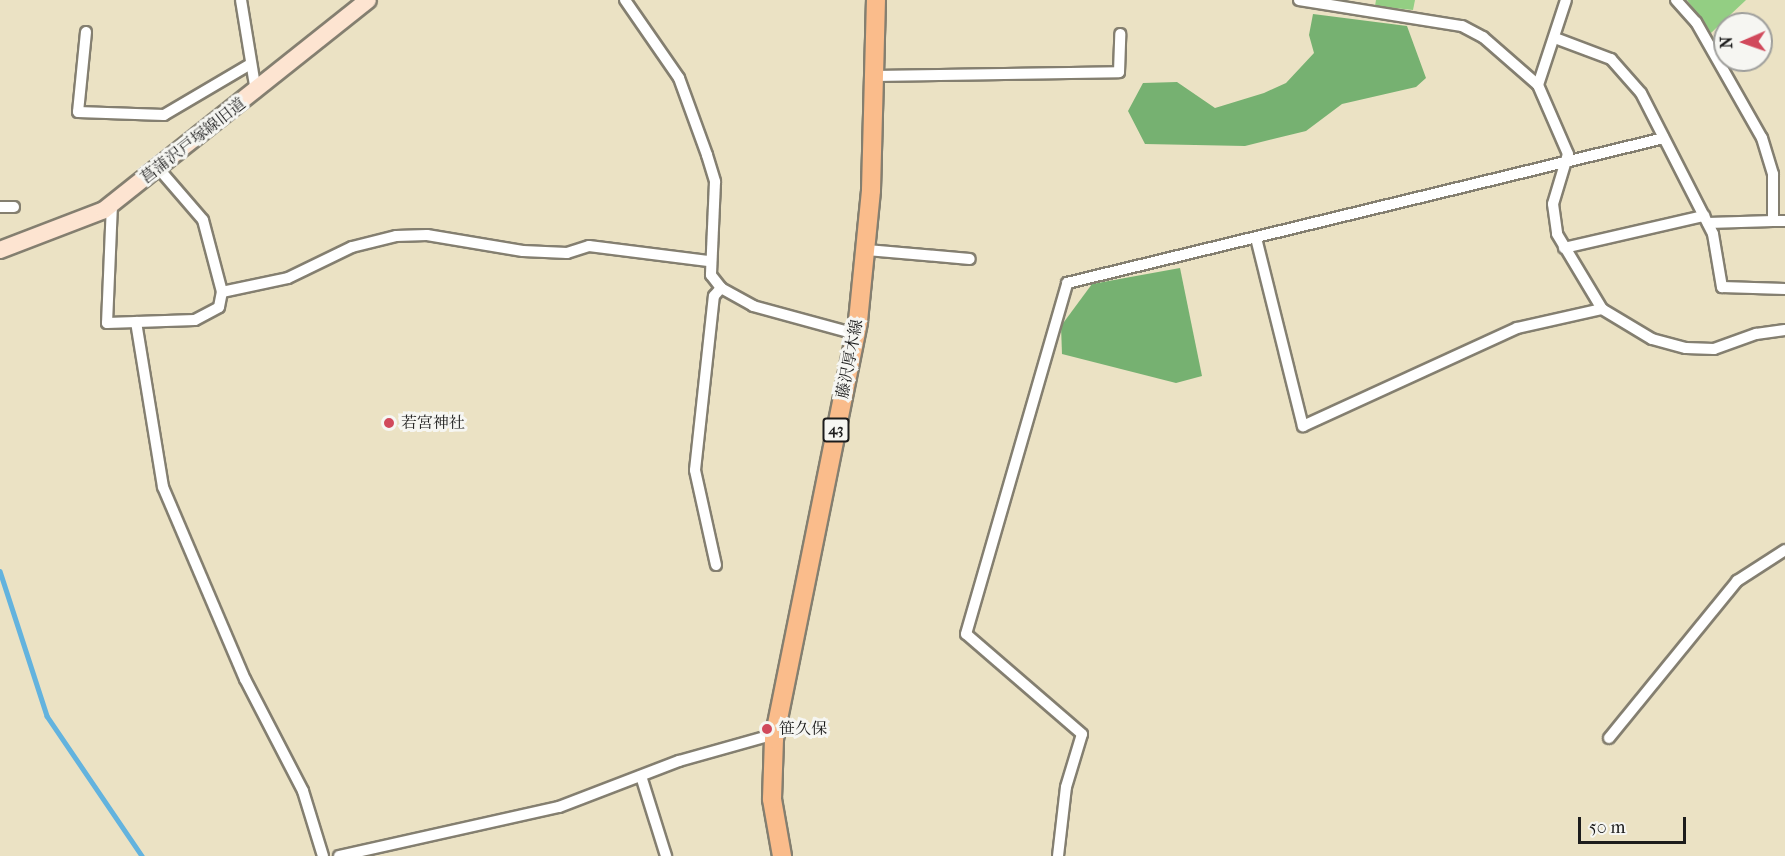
<!DOCTYPE html>
<html>
<head>
<meta charset="utf-8">
<style>
  body { margin:0 }
  #map { position:relative; width:1785px; height:856px; overflow:hidden; background:#ebe2c4; font-family:"IM FELL French Canon","Noto Serif JP",serif }
  div>[style] { position:absolute }
  [style*='--x'] { left:calc(var(--x)*1px); top:calc(var(--y)*1px); width:calc(var(--w)*1px); rotate:calc(var(--a)*1deg) }
  .green>* { inset:0; background:#93ce83 }
  .forest>* { inset:0; background:#76b171 }
  .stream>* { height:4.5px; margin:-2.25px; padding:0 2.25px; transform-origin:2.25px; border-radius:2.25px; background:#63b3de }
  .roads { filter:drop-shadow(2px 0 #847f70) drop-shadow(-2px 0 #847f70) drop-shadow(0 2px #847f70) drop-shadow(0 -2px #847f70) }
  .street>* { height:10px; margin:-5px; padding:0 5px; transform-origin:5px; border-radius:5px; background:#fff }
  .secondary>* { height:16px; margin:-8px; padding:0 8px; transform-origin:8px; border-radius:8px; background:#fde4d1 }
  .primary>* { height:18px; margin:-9px; padding:0 9px; transform-origin:9px; border-radius:9px; background:#fabc8b }
  .dots>* { width:16px; height:16px; translate:-50% -50%; box-sizing:border-box; border:3px solid #f6f6f2; border-radius:50% }
  span { translate:-50% -50%; white-space:nowrap; text-align:center; line-height:1.15; -webkit-text-stroke:6px #f6f6f2; paint-order:stroke }
  .shield-label span { padding:2px 4px; background:#f6f6f2; border:2px solid; border-radius:4px; -webkit-text-stroke-width:0 }
  .shield-label { font-size:15px; color:#1c1c1c; font-weight:700 }
  .street-label { font-size:16px; color:#1c1c1c }
  .poi-label { font-size:16px; color:#1c1c1c }
  .left { translate:0 -50%; text-align:left }
  .north { position:absolute; left:1713px; top:12px; width:60px; height:60px; box-sizing:border-box; background:#f6f6f2; border:2px solid #9f9f9c; border-radius:50%; rotate:268deg; font-size:16px; font-weight:700; line-height:24px; text-align:center; color:#1c1c1c }
  .north::after { content:''; display:block; margin:auto; width:21px; height:27px; background:#d1495b; clip-path:polygon(50% 0,100% 100%,50% 72%,0 100%) }
  .scale { position:absolute; left:1578px; top:817px; width:108px; height:27px; box-sizing:border-box; border:3px solid #1c1c1c; border-top:0; padding-left:8px; font-size:18px; line-height:21px; white-space:nowrap; color:#1c1c1c; -webkit-text-stroke:4px #f6f6f2; paint-order:stroke }
</style>
</head>
<body>
<div id="map">
  <div class="green">
    <div style="clip-path:polygon(1376px 0,1415px 0,1413px 10px,1375px 6px)"></div>
    <div style="clip-path:polygon(1687px 0,1746px 0,1711px 33px)"></div>
  </div>
  <div class="forest">
    <div style="clip-path:polygon(1313px 14px,1407px 26px,1426px 78px,1416px 87px,1342px 104px,1306px 131px,1245px 146px,1145px 144px,1128px 111px,1143px 83px,1177px 82px,1215px 108px,1264px 93px,1286px 83px,1314px 53px,1309px 35px)"></div>
    <div style="clip-path:polygon(1180px 268px,1202px 376px,1176px 383px,1062px 354px,1061px 326px,1092px 284px)"></div>
  </div>
  <div class="stream">
    <div style="--x:0;--y:571;--w:152;--a:72"></div>
    <div style="--x:47;--y:716;--w:169;--a:55.8"></div>
  </div>
  <div class="roads">
    <div class="street">
      <div style="--x:241;--y:0;--w:93;--a:80.7"></div>
      <div style="--x:625;--y:0;--w:95;--a:55.3"></div>
      <div style="--x:679;--y:78;--w:82;--a:70"></div>
      <div style="--x:707;--y:155;--w:28;--a:73"></div>
      <div style="--x:715;--y:182;--w:93;--a:92.5"></div>
      <div style="--x:711;--y:275;--w:16;--a:52"></div>
      <div style="--x:721;--y:288;--w:37;--a:29"></div>
      <div style="--x:753;--y:306;--w:107;--a:15.2"></div>
      <div style="--x:1299;--y:0;--w:165;--a:9.1"></div>
      <div style="--x:1462;--y:26;--w:24;--a:28"></div>
      <div style="--x:1483;--y:37;--w:73;--a:41.1"></div>
      <div style="--x:1538;--y:85;--w:75;--a:66.5"></div>
      <div style="--x:1568;--y:154;--w:52;--a:106.7"></div>
      <div style="--x:1553;--y:204;--w:30;--a:82"></div>
      <div style="--x:1557;--y:234;--w:87;--a:59"></div>
      <div style="--x:1602;--y:309;--w:58;--a:31"></div>
      <div style="--x:1652;--y:339;--w:35;--a:15"></div>
      <div style="--x:1686;--y:348;--w:28;--a:2"></div>
      <div style="--x:1714;--y:349;--w:45;--a:-19.7"></div>
      <div style="--x:1756;--y:334;--w:29;--a:-8"></div>
      <div style="--x:1676;--y:0;--w:30;--a:48"></div>
      <div style="--x:1696;--y:22;--w:133;--a:60.4"></div>
      <div style="--x:1762;--y:138;--w:38;--a:73"></div>
      <div style="--x:1773;--y:174;--w:47;--a:90"></div>
      <div style="--x:1773;--y:221;--w:12;--a:0"></div>
      <div style="--x:86;--y:32;--w:80;--a:95.7"></div>
      <div style="--x:78;--y:112;--w:86;--a:2"></div>
      <div style="--x:164;--y:115;--w:99;--a:-30.5"></div>
      <div style="--x:1555;--y:38;--w:60;--a:20.6"></div>
      <div style="--x:1611;--y:59;--w:45;--a:48.6"></div>
      <div style="--x:1641;--y:93;--w:158;--a:62.9"></div>
      <div style="--x:1713;--y:234;--w:54;--a:80.4"></div>
      <div style="--x:1722;--y:287;--w:63;--a:1.8"></div>
      <div style="--x:874;--y:76;--w:245;--a:-0.9"></div>
      <div style="--x:1119;--y:72;--w:38;--a:-88"></div>
      <div style="--x:1538;--y:85;--w:89;--a:-71.8"></div>
      <div style="--x:159;--y:169;--w:67;--a:49.2"></div>
      <div style="--x:203;--y:220;--w:74;--a:75.2"></div>
      <div style="--x:222;--y:292;--w:67;--a:-12"></div>
      <div style="--x:288;--y:278;--w:71;--a:-25.8"></div>
      <div style="--x:352;--y:247;--w:45;--a:-14"></div>
      <div style="--x:396;--y:236;--w:31;--a:-2"></div>
      <div style="--x:427;--y:235;--w:97;--a:9.5"></div>
      <div style="--x:523;--y:251;--w:44;--a:2.6"></div>
      <div style="--x:567;--y:253;--w:23;--a:-18"></div>
      <div style="--x:589;--y:246;--w:120;--a:7.2"></div>
      <div style="--x:112;--y:204;--w:119;--a:92.4"></div>
      <div style="--x:107;--y:323;--w:88;--a:-2"></div>
      <div style="--x:195;--y:320;--w:27;--a:-28"></div>
      <div style="--x:219;--y:307;--w:15;--a:-79"></div>
      <div style="--x:0;--y:207;--w:14;--a:0"></div>
      <div style="--x:1708;--y:223;--w:65;--a:-1.8"></div>
      <div style="--x:1256;--y:238;--w:194;--a:76"></div>
      <div style="--x:1303;--y:426;--w:235;--a:-24.6"></div>
      <div style="--x:1517;--y:328;--w:87;--a:-12.6"></div>
      <div style="--x:1564;--y:248;--w:144;--a:-12.9"></div>
      <div style="--x:867;--y:250;--w:103;--a:5"></div>
      <div style="--x:136;--y:322;--w:167;--a:80.7"></div>
      <div style="--x:163;--y:487;--w:209;--a:66.9"></div>
      <div style="--x:245;--y:679;--w:126;--a:62.6"></div>
      <div style="--x:303;--y:791;--w:68;--a:72.9"></div>
      <div style="--x:716;--y:565;--w:97;--a:-102.5"></div>
      <div style="--x:695;--y:470;--w:175;--a:-83.8"></div>
      <div style="--x:714;--y:296;--w:11;--a:-49"></div>
      <div style="--x:1609;--y:738;--w:203;--a:-50.8"></div>
      <div style="--x:1737;--y:581;--w:57;--a:-32.9"></div>
      <div style="--x:641;--y:776;--w:84;--a:72.6"></div>
      <div style="--x:339;--y:856;--w:225;--a:-12.6"></div>
      <div style="--x:559;--y:807;--w:129;--a:-21"></div>
      <div style="--x:679;--y:761;--w:100;--a:-15.7"></div>
      <div style="--x:1058;--y:856;--w:69;--a:-83.4"></div>
      <div style="--x:1066;--y:787;--w:55;--a:-73.2"></div>
      <div style="--x:1082;--y:734;--w:153;--a:-139.2"></div>
      <div style="--x:966;--y:634;--w:365;--a:-73.9"></div>
      <div style="--x:1067;--y:283;--w:614;--a:-13.65"></div>
    </div>
    <div class="secondary">
      <div style="--x:0;--y:250;--w:111;--a:-21"></div>
      <div style="--x:104;--y:210;--w:337;--a:-38.5"></div>
    </div>
    <div class="primary">
      <div style="--x:782;--y:856;--w:58;--a:-100"></div>
      <div style="--x:772;--y:799;--w:60;--a:-88.1"></div>
      <div style="--x:774;--y:739;--w:426;--a:-78.6"></div>
      <div style="--x:858;--y:321;--w:132;--a:-84.3"></div>
      <div style="--x:871;--y:190;--w:190;--a:-88.5"></div>
    </div>
  </div>
  <div class="dots">
    <div style="left:389px;top:423px;background:#d1495b"></div>
    <div style="left:767px;top:729px;background:#d1495b"></div>
  </div>
  <div class="shield-label">
    <span style="left:836px;top:430px">43</span>
  </div>
  <div class="street-label">
    <span style="left:193px;top:141px;rotate:-38deg">菖蒲沢戸塚線旧道</span>
    <span style="left:850px;top:359px;rotate:-79deg">藤沢厚木線</span>
  </div>
  <div class="poi-label">
    <span class="left" style="left:401px;top:423px">若宮神社</span>
    <span class="left" style="left:779px;top:729px">笹久保</span>
  </div>
  <div class="north">N</div>
  <div class="scale">50 m</div>
</div>
</body>
</html>
